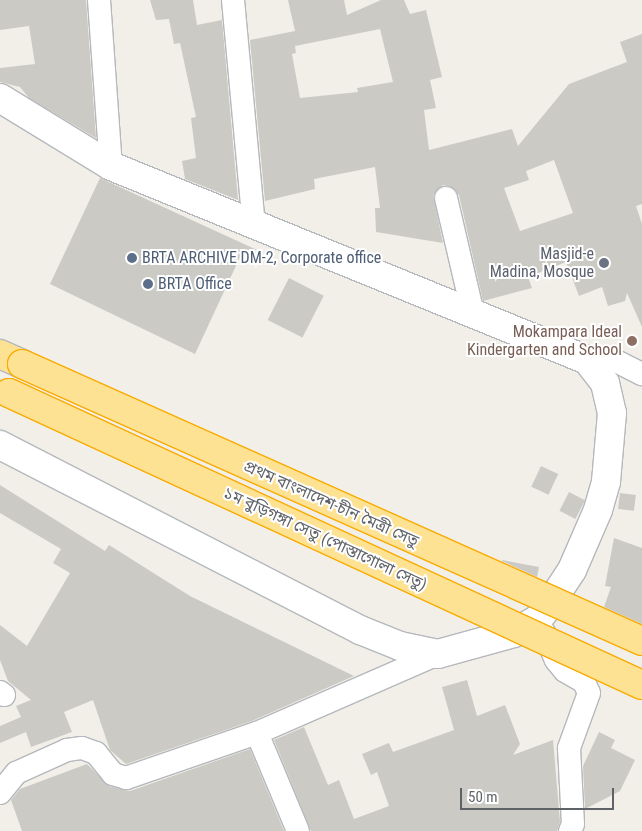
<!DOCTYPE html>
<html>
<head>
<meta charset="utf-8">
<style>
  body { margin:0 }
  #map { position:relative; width:642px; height:831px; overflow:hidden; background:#f1efe8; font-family:"Roboto Condensed","Noto Sans Bengali",sans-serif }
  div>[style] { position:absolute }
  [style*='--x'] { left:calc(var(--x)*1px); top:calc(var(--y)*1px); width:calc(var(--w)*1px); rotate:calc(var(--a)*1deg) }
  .building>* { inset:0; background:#cccac5; transform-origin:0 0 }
  .roads { filter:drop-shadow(1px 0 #b5b8bc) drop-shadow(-1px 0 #b5b8bc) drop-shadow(0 1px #b5b8bc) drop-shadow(0 -1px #b5b8bc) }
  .minor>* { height:22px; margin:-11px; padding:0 11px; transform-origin:11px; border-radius:11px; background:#fff }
  .secondary>* { height:28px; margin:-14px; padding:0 14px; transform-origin:14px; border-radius:14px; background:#fff }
  .motorway>* { height:28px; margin:-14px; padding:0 14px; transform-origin:14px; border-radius:14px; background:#fde293 }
  .bridges { filter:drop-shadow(1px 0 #f9ab00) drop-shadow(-1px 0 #f9ab00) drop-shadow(0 1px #f9ab00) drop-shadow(0 -1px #f9ab00) }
  .motorway-bridge>* { height:28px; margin:-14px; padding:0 14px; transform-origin:14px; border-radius:14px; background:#fde293 }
  .dots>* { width:14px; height:14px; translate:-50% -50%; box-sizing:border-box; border:2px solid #fff; border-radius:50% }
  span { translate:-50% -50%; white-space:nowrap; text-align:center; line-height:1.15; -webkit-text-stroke:4px #fff; paint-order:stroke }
  .worship-label { font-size:16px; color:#5b616d }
  .right { translate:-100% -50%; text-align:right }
  .service-label { font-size:16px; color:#4e5e75 }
  .left { translate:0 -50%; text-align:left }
  .education-label { font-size:16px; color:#785e54 }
  .street-label { font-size:16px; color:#5f6368 }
  .scale { position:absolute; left:460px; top:788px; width:154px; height:22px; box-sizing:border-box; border:2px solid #5f6368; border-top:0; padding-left:6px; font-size:15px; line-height:18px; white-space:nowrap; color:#5f6368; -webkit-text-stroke:4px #fff; paint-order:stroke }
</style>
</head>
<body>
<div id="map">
  <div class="building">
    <div style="clip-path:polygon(0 0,86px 0,96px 138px,29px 98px,20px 87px,0 82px,0 68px,35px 64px,29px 26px,0 30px)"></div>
    <div style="clip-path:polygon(150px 0,193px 0,197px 25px,222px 20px,238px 200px,185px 179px,182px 161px,196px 158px,191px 118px,196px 117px,180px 43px,174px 44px,169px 19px,156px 20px)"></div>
    <div style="clip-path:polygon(evenodd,288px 0,344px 0,347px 15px,381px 0,404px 0,410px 14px,426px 10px,442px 77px,430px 80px,436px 108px,424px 110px,429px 150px,512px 129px,518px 146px,569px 84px,627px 62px,620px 42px,642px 34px,642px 204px,636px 206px,642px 224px,642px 327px,627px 293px,625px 301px,608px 306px,602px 287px,579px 296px,566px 262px,528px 277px,532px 288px,483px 301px,459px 195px,450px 186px,443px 185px,433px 195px,443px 243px,376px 232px,375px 208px,380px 208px,375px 167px,314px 179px,315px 189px,265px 201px,250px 40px,295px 31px,288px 0,380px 29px,393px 82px,357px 88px,358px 92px,300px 98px,292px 54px,296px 53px,295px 46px,380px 29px,288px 0,554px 160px,573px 213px,520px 231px,504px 188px,529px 180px,526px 171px,554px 160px)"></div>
    <div style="clip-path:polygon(100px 178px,257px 250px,235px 252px,241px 255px,195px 354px,50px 284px)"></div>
    <div style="left:289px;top:278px;width:39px;height:47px;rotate:27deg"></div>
    <div style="left:541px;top:466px;width:19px;height:23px;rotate:25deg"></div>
    <div style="clip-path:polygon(0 485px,105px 551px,109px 545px,190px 596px,354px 676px,252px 721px,126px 764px,110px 750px,93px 700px,64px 712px,72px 732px,31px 747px,26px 732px,0 743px,0 726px,21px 717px,16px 706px,31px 700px,8px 681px,0 660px,0 625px,27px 646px,70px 573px,53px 563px,61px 549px,0 513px)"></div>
    <div style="left:569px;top:492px;width:18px;height:21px;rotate:27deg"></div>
    <div style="left:620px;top:493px;width:16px;height:16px;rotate:7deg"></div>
    <div style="clip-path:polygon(614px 538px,642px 548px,642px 624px,604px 607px,611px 587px,605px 586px)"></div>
    <div style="clip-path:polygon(502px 560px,539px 567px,537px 577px,502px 561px)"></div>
    <div style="clip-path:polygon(467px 680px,477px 716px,505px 705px,520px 744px,513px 755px,553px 740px,560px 822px,557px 831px,311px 831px,274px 740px,304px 727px,328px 785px,339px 780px,354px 819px,389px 806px,377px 772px,371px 775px,362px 754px,389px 743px,393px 752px,454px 730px,442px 687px)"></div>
    <div style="clip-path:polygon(599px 732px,615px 740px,611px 748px,635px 760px,620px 791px,585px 809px,583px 766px)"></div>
    <div style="clip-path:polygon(250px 749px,284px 831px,22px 831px,11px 800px,20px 789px,87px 764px,109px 786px,130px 791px)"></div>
  </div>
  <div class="roads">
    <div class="minor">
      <div style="--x:99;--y:0;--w:166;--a:85.9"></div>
      <div style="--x:233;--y:0;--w:227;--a:84.7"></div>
      <div style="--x:446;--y:198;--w:119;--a:76.9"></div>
      <div style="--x:587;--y:360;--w:29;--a:2"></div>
      <div style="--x:616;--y:361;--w:29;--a:27"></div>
      <div style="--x:544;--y:632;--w:30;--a:67"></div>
      <div style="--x:556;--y:660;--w:14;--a:51"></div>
      <div style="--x:565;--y:671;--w:22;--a:30"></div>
      <div style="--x:584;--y:682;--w:12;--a:66"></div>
      <div style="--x:589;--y:693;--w:59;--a:110"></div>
      <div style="--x:569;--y:748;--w:76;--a:87"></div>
      <div style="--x:573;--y:824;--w:8;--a:113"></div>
      <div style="--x:0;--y:692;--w:5;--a:37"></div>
      <div style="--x:257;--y:733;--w:106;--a:67.3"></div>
      <div style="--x:0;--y:793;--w:26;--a:-51"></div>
      <div style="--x:16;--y:773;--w:56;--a:-24.3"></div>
      <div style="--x:67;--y:750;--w:15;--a:-8"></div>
      <div style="--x:82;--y:748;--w:15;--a:20"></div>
      <div style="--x:96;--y:753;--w:27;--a:51"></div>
      <div style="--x:113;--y:774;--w:14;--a:17"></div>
      <div style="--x:126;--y:778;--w:139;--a:-19"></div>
      <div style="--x:257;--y:733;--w:197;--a:-23.6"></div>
    </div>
    <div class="secondary">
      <div style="--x:0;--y:98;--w:130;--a:31.5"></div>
      <div style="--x:111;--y:166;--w:514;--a:22.17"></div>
      <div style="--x:587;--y:360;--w:29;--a:52"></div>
      <div style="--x:605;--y:383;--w:31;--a:77"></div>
      <div style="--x:612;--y:413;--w:69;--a:95"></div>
      <div style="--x:606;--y:482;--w:29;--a:106"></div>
      <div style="--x:598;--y:510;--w:65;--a:113.4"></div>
      <div style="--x:572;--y:570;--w:45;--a:123.3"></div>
      <div style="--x:547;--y:608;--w:14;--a:129"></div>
      <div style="--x:538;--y:619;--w:28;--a:150"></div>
      <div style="--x:514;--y:633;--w:79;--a:164.6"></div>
      <div style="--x:438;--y:654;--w:39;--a:-168"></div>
      <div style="--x:400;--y:646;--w:43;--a:-158.2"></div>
      <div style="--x:360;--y:630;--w:405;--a:-152.8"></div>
    </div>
    <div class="motorway">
      <div style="--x:0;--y:354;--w:24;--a:24"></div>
    </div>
  </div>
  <div class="bridges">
    <div class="motorway-bridge">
      <div style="--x:22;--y:364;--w:679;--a:24.07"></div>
      <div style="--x:9;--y:393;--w:697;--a:24.76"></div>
    </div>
  </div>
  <div class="dots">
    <div style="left:132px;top:258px;background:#5c6f8a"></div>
    <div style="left:604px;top:263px;background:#6b7280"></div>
    <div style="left:148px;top:284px;background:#5c6f8a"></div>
    <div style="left:632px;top:341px;background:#8d6e63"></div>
  </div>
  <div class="worship-label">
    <span class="right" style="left:594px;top:263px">Masjid-e<br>Madina, Mosque</span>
  </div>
  <div class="service-label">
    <span class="left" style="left:142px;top:258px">BRTA ARCHIVE DM-2, Corporate office</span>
    <span class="left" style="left:158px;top:284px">BRTA Office</span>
  </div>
  <div class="education-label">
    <span class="right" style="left:622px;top:341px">Mokampara Ideal<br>Kindergarten and School</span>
  </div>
  <div class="street-label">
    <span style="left:331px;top:504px;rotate:24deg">প্রথম বাংলাদেশ-চীন মৈত্রী সেতু</span>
    <span style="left:325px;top:539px;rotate:25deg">১ম বুড়িগঙ্গা সেতু (পোস্তাগোলা সেতু)</span>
  </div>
  <div class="scale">50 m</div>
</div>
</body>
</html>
